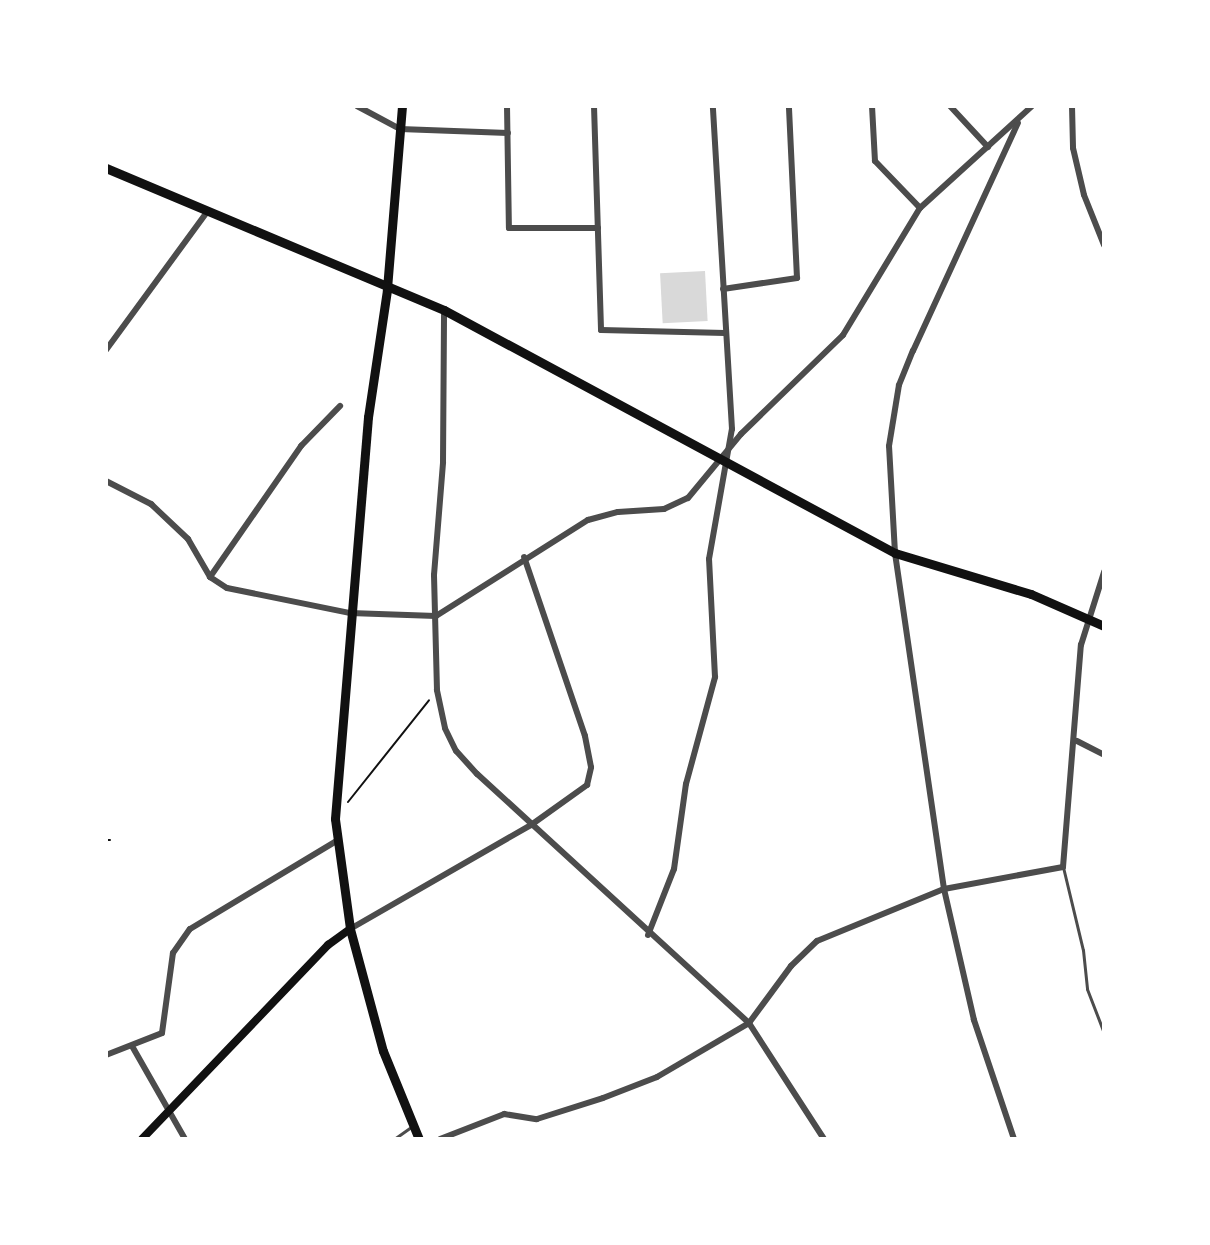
<!DOCTYPE html>
<html>
<head>
<meta charset="utf-8">
<style>
  body { margin:0 }
  #map { position:relative; width:1210px; height:1245px; overflow:hidden; background:#fff; font-family:"Archivo Narrow",sans-serif }
  div>[style] { position:absolute }
  [style*='--x'] { left:calc(var(--x)*1px); top:calc(var(--y)*1px); width:calc(var(--w)*1px); rotate:calc(var(--a)*1deg) }
  .water>* { inset:0; background:#d9d9d9; transform-origin:0 0 }
  .path>* { height:2px; margin:-1px; padding:0 1px; transform-origin:1px; border-radius:1px; background:#111 }
  .service>* { height:3px; margin:-1.5px; padding:0 1.5px; transform-origin:1.5px; border-radius:1.5px; background:#4c4c4c }
  .minor>* { height:6px; margin:-3px; padding:0 3px; transform-origin:3px; border-radius:3px; background:#4c4c4c }
  .secondary>* { height:8px; margin:-4px; padding:0 4px; transform-origin:4px; border-radius:4px; background:#111 }
  .trunk>* { height:9px; margin:-4.5px; padding:0 4.5px; transform-origin:4.5px; border-radius:4.5px; background:#111 }
  span { translate:-50% -50%; white-space:nowrap; text-align:center; line-height:1.15; -webkit-text-stroke:8px #fff; paint-order:stroke }
  .frame { position:absolute; inset:0; border:108px solid #fff; pointer-events:none }
</style>
</head>
<body>
<div id="map">
  <div class="water">
    <div style="left:705px;top:271px;width:50px;height:45px;rotate:87deg"></div>
  </div>
  <div class="path">
    <div style="--x:348;--y:802;--w:130;--a:-51.5"></div>
    <div style="--x:106;--y:840;--w:4;--a:0"></div>
  </div>
  <div class="service">
    <div style="--x:1063;--y:867;--w:85;--a:76.5"></div>
    <div style="--x:1083;--y:950;--w:39;--a:84"></div>
    <div style="--x:1087;--y:989;--w:47;--a:68.9"></div>
    <div style="--x:394;--y:1139;--w:19;--a:-35"></div>
  </div>
  <div class="minor">
    <div style="--x:357;--y:106;--w:49;--a:28.1"></div>
    <div style="--x:400;--y:129;--w:108;--a:2.1"></div>
    <div style="--x:507;--y:106;--w:122;--a:89.1"></div>
    <div style="--x:509;--y:228;--w:89;--a:0"></div>
    <div style="--x:594;--y:106;--w:224;--a:88.2"></div>
    <div style="--x:601;--y:330;--w:124;--a:1.4"></div>
    <div style="--x:872;--y:106;--w:55;--a:86.9"></div>
    <div style="--x:875;--y:161;--w:65;--a:46.2"></div>
    <div style="--x:950;--y:106;--w:56;--a:47.2"></div>
    <div style="--x:1072;--y:106;--w:42;--a:88.6"></div>
    <div style="--x:1073;--y:148;--w:48;--a:76.8"></div>
    <div style="--x:1084;--y:195;--w:54;--a:68.2"></div>
    <div style="--x:723;--y:289;--w:75;--a:-8.5"></div>
    <div style="--x:797;--y:278;--w:172;--a:-92.7"></div>
    <div style="--x:106;--y:350;--w:171;--a:-53.8"></div>
    <div style="--x:106;--y:481;--w:51;--a:27.1"></div>
    <div style="--x:151;--y:504;--w:51;--a:43.4"></div>
    <div style="--x:188;--y:539;--w:44;--a:59.9"></div>
    <div style="--x:210;--y:577;--w:20;--a:33"></div>
    <div style="--x:227;--y:588;--w:126;--a:11.5"></div>
    <div style="--x:350;--y:613;--w:86;--a:2"></div>
    <div style="--x:436;--y:616;--w:180;--a:-32.3"></div>
    <div style="--x:588;--y:520;--w:31;--a:-15"></div>
    <div style="--x:618;--y:512;--w:46;--a:-3.7"></div>
    <div style="--x:664;--y:509;--w:26;--a:-25"></div>
    <div style="--x:688;--y:498;--w:83;--a:-50.4"></div>
    <div style="--x:741;--y:434;--w:142;--a:-44.1"></div>
    <div style="--x:843;--y:335;--w:149;--a:-58.8"></div>
    <div style="--x:920;--y:208;--w:151;--a:-42.3"></div>
    <div style="--x:210;--y:577;--w:160;--a:-55.2"></div>
    <div style="--x:301;--y:446;--w:56;--a:-45.7"></div>
    <div style="--x:1077;--y:741;--w:30;--a:27"></div>
    <div style="--x:350;--y:929;--w:209;--a:-29.9"></div>
    <div style="--x:531;--y:825;--w:69;--a:-35.5"></div>
    <div style="--x:587;--y:785;--w:18;--a:-77"></div>
    <div style="--x:591;--y:767;--w:32;--a:-101"></div>
    <div style="--x:585;--y:736;--w:189;--a:-108.8"></div>
    <div style="--x:648;--y:935;--w:71;--a:-68.5"></div>
    <div style="--x:674;--y:869;--w:86;--a:-82"></div>
    <div style="--x:686;--y:784;--w:111;--a:-74.8"></div>
    <div style="--x:715;--y:677;--w:118;--a:-92.9"></div>
    <div style="--x:709;--y:559;--w:132;--a:-80"></div>
    <div style="--x:732;--y:429;--w:324;--a:-93.4"></div>
    <div style="--x:132;--y:1046;--w:107;--a:60.3"></div>
    <div style="--x:106;--y:1055;--w:60;--a:-21.4"></div>
    <div style="--x:162;--y:1033;--w:81;--a:-82.2"></div>
    <div style="--x:173;--y:953;--w:29;--a:-55"></div>
    <div style="--x:190;--y:929;--w:173;--a:-31"></div>
    <div style="--x:440;--y:1139;--w:69;--a:-21.3"></div>
    <div style="--x:504;--y:1114;--w:33;--a:9"></div>
    <div style="--x:537;--y:1119;--w:69;--a:-17.7"></div>
    <div style="--x:603;--y:1098;--w:58;--a:-21.3"></div>
    <div style="--x:657;--y:1077;--w:107;--a:-30.4"></div>
    <div style="--x:749;--y:1023;--w:369;--a:-137.5"></div>
    <div style="--x:477;--y:774;--w:31;--a:-132"></div>
    <div style="--x:456;--y:751;--w:25;--a:-116"></div>
    <div style="--x:445;--y:728;--w:39;--a:-102"></div>
    <div style="--x:437;--y:690;--w:115;--a:-91.5"></div>
    <div style="--x:434;--y:575;--w:113;--a:-85.4"></div>
    <div style="--x:443;--y:462;--w:152;--a:-89.6"></div>
    <div style="--x:824;--y:1139;--w:138;--a:-122.9"></div>
    <div style="--x:749;--y:1023;--w:71;--a:-53.6"></div>
    <div style="--x:791;--y:966;--w:36;--a:-44"></div>
    <div style="--x:817;--y:941;--w:137;--a:-22.3"></div>
    <div style="--x:944;--y:889;--w:121;--a:-10.5"></div>
    <div style="--x:1063;--y:867;--w:223;--a:-85.4"></div>
    <div style="--x:1081;--y:645;--w:77;--a:-72.5"></div>
    <div style="--x:1014;--y:1139;--w:126;--a:-108.6"></div>
    <div style="--x:974;--y:1020;--w:134;--a:-102.9"></div>
    <div style="--x:944;--y:889;--w:340;--a:-98.3"></div>
    <div style="--x:895;--y:553;--w:107;--a:-93.2"></div>
    <div style="--x:889;--y:446;--w:62;--a:-80.7"></div>
    <div style="--x:899;--y:385;--w:37;--a:-68"></div>
    <div style="--x:913;--y:351;--w:251;--a:-65.3"></div>
  </div>
  <div class="secondary">
    <div style="--x:142;--y:1139;--w:269;--a:-46.2"></div>
    <div style="--x:328;--y:945;--w:27;--a:-36"></div>
  </div>
  <div class="trunk">
    <div style="--x:402;--y:106;--w:185;--a:94.7"></div>
    <div style="--x:387;--y:290;--w:128;--a:98.5"></div>
    <div style="--x:368;--y:417;--w:403;--a:94.7"></div>
    <div style="--x:335;--y:819;--w:111;--a:82.2"></div>
    <div style="--x:350;--y:929;--w:126;--a:74.9"></div>
    <div style="--x:383;--y:1051;--w:95;--a:67.8"></div>
    <div style="--x:106;--y:168;--w:367;--a:22.8"></div>
    <div style="--x:444;--y:310;--w:512;--a:28.32"></div>
    <div style="--x:895;--y:553;--w:142;--a:16.8"></div>
    <div style="--x:1031;--y:594;--w:80;--a:23.7"></div>
  </div>
  <div class="frame"></div>
</div>
</body>
</html>
